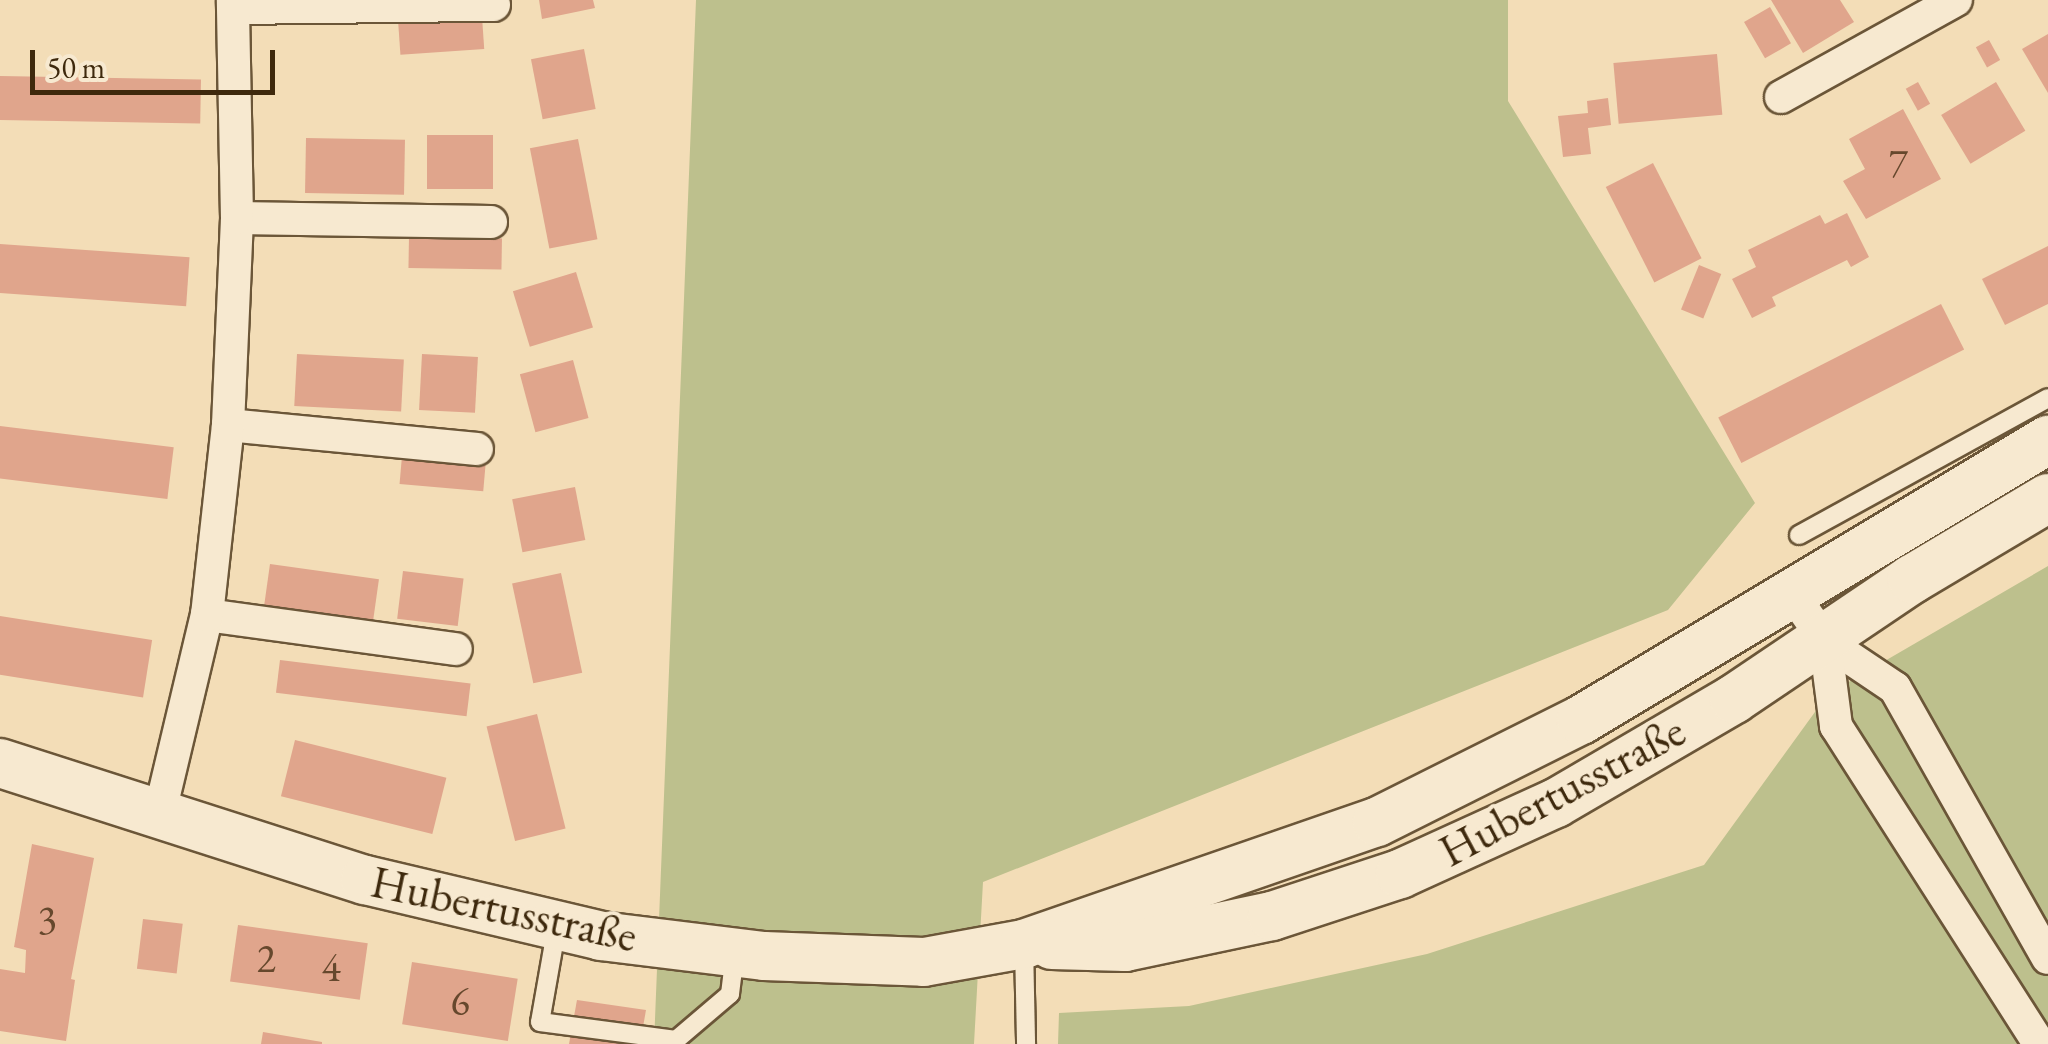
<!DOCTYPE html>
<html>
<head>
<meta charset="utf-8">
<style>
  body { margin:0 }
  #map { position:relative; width:2048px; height:1044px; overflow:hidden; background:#f3ddb7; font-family:"EB Garamond",serif }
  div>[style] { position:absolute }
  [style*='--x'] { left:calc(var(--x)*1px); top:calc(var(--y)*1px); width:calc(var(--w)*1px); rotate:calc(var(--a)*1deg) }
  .green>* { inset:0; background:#bdc08d }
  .building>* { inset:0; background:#e0a58c; transform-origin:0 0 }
  .roads { filter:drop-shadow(2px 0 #6b5638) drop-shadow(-2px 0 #6b5638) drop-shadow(0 2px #6b5638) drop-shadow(0 -2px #6b5638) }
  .lane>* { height:18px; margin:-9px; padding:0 9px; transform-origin:9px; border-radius:9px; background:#f7e9d0 }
  .street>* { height:32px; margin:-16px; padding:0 16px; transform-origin:16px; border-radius:16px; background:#f7e9d0 }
  .secondary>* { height:48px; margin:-24px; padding:0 24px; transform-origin:24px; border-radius:24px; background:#f7e9d0 }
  span { translate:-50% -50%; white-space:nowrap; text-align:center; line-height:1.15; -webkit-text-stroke:8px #f7e9d0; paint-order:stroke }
  .number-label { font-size:40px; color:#66482d }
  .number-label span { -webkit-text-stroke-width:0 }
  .street-label { font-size:45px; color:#3e290d }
  .scale { position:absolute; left:30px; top:50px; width:245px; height:45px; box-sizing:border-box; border:5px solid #3e290d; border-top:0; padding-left:12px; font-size:30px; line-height:35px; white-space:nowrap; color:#3e290d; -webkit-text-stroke:8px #f7e9d0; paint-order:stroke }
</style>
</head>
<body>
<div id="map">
  <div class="green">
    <div style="clip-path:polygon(696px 0,1508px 0,1508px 101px,1755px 503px,1668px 610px,983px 882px,974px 1044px,654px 1044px)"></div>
    <div style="clip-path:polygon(2048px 566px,2048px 1044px,1058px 1044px,1059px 1013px,1189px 1006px,1427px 954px,1704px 865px,1828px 694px)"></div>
  </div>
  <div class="building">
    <div style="clip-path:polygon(539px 0,593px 0,595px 8px,542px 19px)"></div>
    <div style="clip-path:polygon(1771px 0,1840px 0,1854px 22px,1803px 53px)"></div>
    <div style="left:1770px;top:7px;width:42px;height:30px;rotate:60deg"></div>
    <div style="left:482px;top:17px;width:32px;height:84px;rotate:86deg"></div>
    <div style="clip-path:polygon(2048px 34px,2048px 93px,2022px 49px)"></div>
    <div style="left:1989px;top:40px;width:23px;height:15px;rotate:61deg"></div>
    <div style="left:584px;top:49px;width:61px;height:54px;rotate:79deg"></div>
    <div style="left:1717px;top:54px;width:61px;height:104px;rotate:85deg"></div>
    <div style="left:0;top:76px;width:201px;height:44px;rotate:1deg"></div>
    <div style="left:1918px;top:82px;width:25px;height:14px;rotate:61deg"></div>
    <div style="left:1996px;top:82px;width:57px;height:64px;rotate:59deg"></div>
    <div style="clip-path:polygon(1608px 98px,1611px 125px,1588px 128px,1591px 154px,1563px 157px,1558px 116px,1588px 113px,1587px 101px)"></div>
    <div style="clip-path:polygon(1903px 109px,1941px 179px,1866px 219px,1843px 181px,1865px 169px,1849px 139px)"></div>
    <div style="left:493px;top:135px;width:54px;height:66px;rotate:90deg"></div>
    <div style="left:306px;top:138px;width:99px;height:55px;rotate:1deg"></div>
    <div style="left:578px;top:139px;width:102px;height:49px;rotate:79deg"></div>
    <div style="left:1653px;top:163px;width:107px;height:53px;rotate:63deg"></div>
    <div style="clip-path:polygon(1847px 213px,1869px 257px,1851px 267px,1847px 260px,1772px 297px,1776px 306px,1752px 318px,1732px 279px,1756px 267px,1748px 250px,1820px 215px,1825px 224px)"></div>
    <div style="left:409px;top:237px;width:93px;height:31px;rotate:1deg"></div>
    <div style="left:0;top:244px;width:190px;height:49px;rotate:4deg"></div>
    <div style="clip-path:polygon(2048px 246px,2048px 304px,2005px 325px,1982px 279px)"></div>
    <div style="left:1699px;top:265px;width:24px;height:48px;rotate:22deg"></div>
    <div style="left:576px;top:272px;width:58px;height:66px;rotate:73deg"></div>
    <div style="left:1941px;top:304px;width:51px;height:250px;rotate:63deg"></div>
    <div style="left:297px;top:354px;width:107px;height:52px;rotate:3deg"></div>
    <div style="left:422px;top:354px;width:56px;height:56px;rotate:3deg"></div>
    <div style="left:573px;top:360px;width:60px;height:55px;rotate:75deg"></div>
    <div style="left:0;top:426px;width:175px;height:52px;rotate:7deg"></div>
    <div style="left:402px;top:456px;width:84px;height:28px;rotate:5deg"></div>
    <div style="left:575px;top:487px;width:54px;height:64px;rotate:79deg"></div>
    <div style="left:270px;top:564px;width:110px;height:46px;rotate:8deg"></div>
    <div style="left:403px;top:571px;width:61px;height:48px;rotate:7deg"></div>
    <div style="left:561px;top:573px;width:102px;height:50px;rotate:78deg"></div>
    <div style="left:0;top:616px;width:154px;height:58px;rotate:9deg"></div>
    <div style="left:280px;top:660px;width:192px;height:33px;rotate:7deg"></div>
    <div style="left:537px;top:714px;width:118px;height:52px;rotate:76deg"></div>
    <div style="left:295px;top:740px;width:156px;height:58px;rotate:14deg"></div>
    <div style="clip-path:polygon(32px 844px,94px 858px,71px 979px,75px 980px,66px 1041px,0 1031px,0 969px,25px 973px,26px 950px,14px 947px)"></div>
    <div style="left:143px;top:919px;width:40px;height:50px;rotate:7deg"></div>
    <div style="left:238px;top:925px;width:131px;height:57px;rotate:8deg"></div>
    <div style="left:412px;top:962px;width:107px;height:63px;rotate:9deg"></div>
    <div style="clip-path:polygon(577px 1000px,646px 1010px,640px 1044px,569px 1044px)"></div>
    <div style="clip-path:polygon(263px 1032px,322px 1042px,322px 1044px,261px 1044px)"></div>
  </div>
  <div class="roads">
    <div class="lane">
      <div style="--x:1799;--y:535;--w:284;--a:-28.8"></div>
      <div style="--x:557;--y:926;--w:97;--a:100"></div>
      <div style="--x:540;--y:1022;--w:137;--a:7.5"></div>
      <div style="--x:676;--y:1040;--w:71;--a:-40.4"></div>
      <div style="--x:730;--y:994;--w:39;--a:-83"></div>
      <div style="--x:1024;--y:945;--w:99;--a:88.8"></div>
    </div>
    <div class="street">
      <div style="--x:234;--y:8;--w:260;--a:-0.7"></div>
      <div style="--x:1781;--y:97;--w:200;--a:-29"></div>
      <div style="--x:237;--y:218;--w:254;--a:0.9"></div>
      <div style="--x:228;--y:425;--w:250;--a:5.5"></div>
      <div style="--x:1794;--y:596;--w:55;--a:55.4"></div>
      <div style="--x:1825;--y:641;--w:84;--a:33.9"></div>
      <div style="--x:1895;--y:688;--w:310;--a:60.5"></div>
      <div style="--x:207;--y:615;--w:251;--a:7.8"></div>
      <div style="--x:1825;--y:641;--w:86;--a:82.6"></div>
      <div style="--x:1836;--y:726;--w:377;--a:57.4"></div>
      <div style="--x:159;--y:816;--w:207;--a:-76.6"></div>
      <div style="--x:207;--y:615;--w:191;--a:-83.7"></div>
      <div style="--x:228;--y:425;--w:207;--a:-87.5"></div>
      <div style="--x:237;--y:218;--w:218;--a:-91.1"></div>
    </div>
    <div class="secondary">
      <div style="--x:0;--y:763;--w:383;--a:17.8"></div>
      <div style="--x:365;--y:880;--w:243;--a:13.3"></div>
      <div style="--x:601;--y:936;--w:164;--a:7"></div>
      <div style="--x:764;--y:956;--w:160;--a:2.1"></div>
      <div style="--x:924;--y:962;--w:102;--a:-10.2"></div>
      <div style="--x:1024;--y:944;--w:373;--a:-19.1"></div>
      <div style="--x:1377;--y:822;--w:228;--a:-26.6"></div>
      <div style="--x:1581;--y:720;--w:545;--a:-30.95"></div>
      <div style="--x:1052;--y:945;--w:73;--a:1.6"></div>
      <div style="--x:1125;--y:947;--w:150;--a:-11.9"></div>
      <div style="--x:1272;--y:916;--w:135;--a:-18.2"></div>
      <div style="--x:1400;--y:874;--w:171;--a:-24.5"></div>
      <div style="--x:1556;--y:803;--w:206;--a:-30.3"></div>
      <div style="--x:1734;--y:699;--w:215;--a:-34"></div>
      <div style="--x:1912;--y:579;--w:158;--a:-30.8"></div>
    </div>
  </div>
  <div class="number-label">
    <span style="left:1898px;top:163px">7</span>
    <span style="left:47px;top:919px">3</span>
    <span style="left:266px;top:958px">2</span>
    <span style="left:331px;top:967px">4</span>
    <span style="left:460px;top:1001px">6</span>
  </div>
  <div class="street-label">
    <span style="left:1562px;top:791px;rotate:-28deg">Hubertusstraße</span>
    <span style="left:504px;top:909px;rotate:12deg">Hubertusstraße</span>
  </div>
  <div class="scale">50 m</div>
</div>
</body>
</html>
